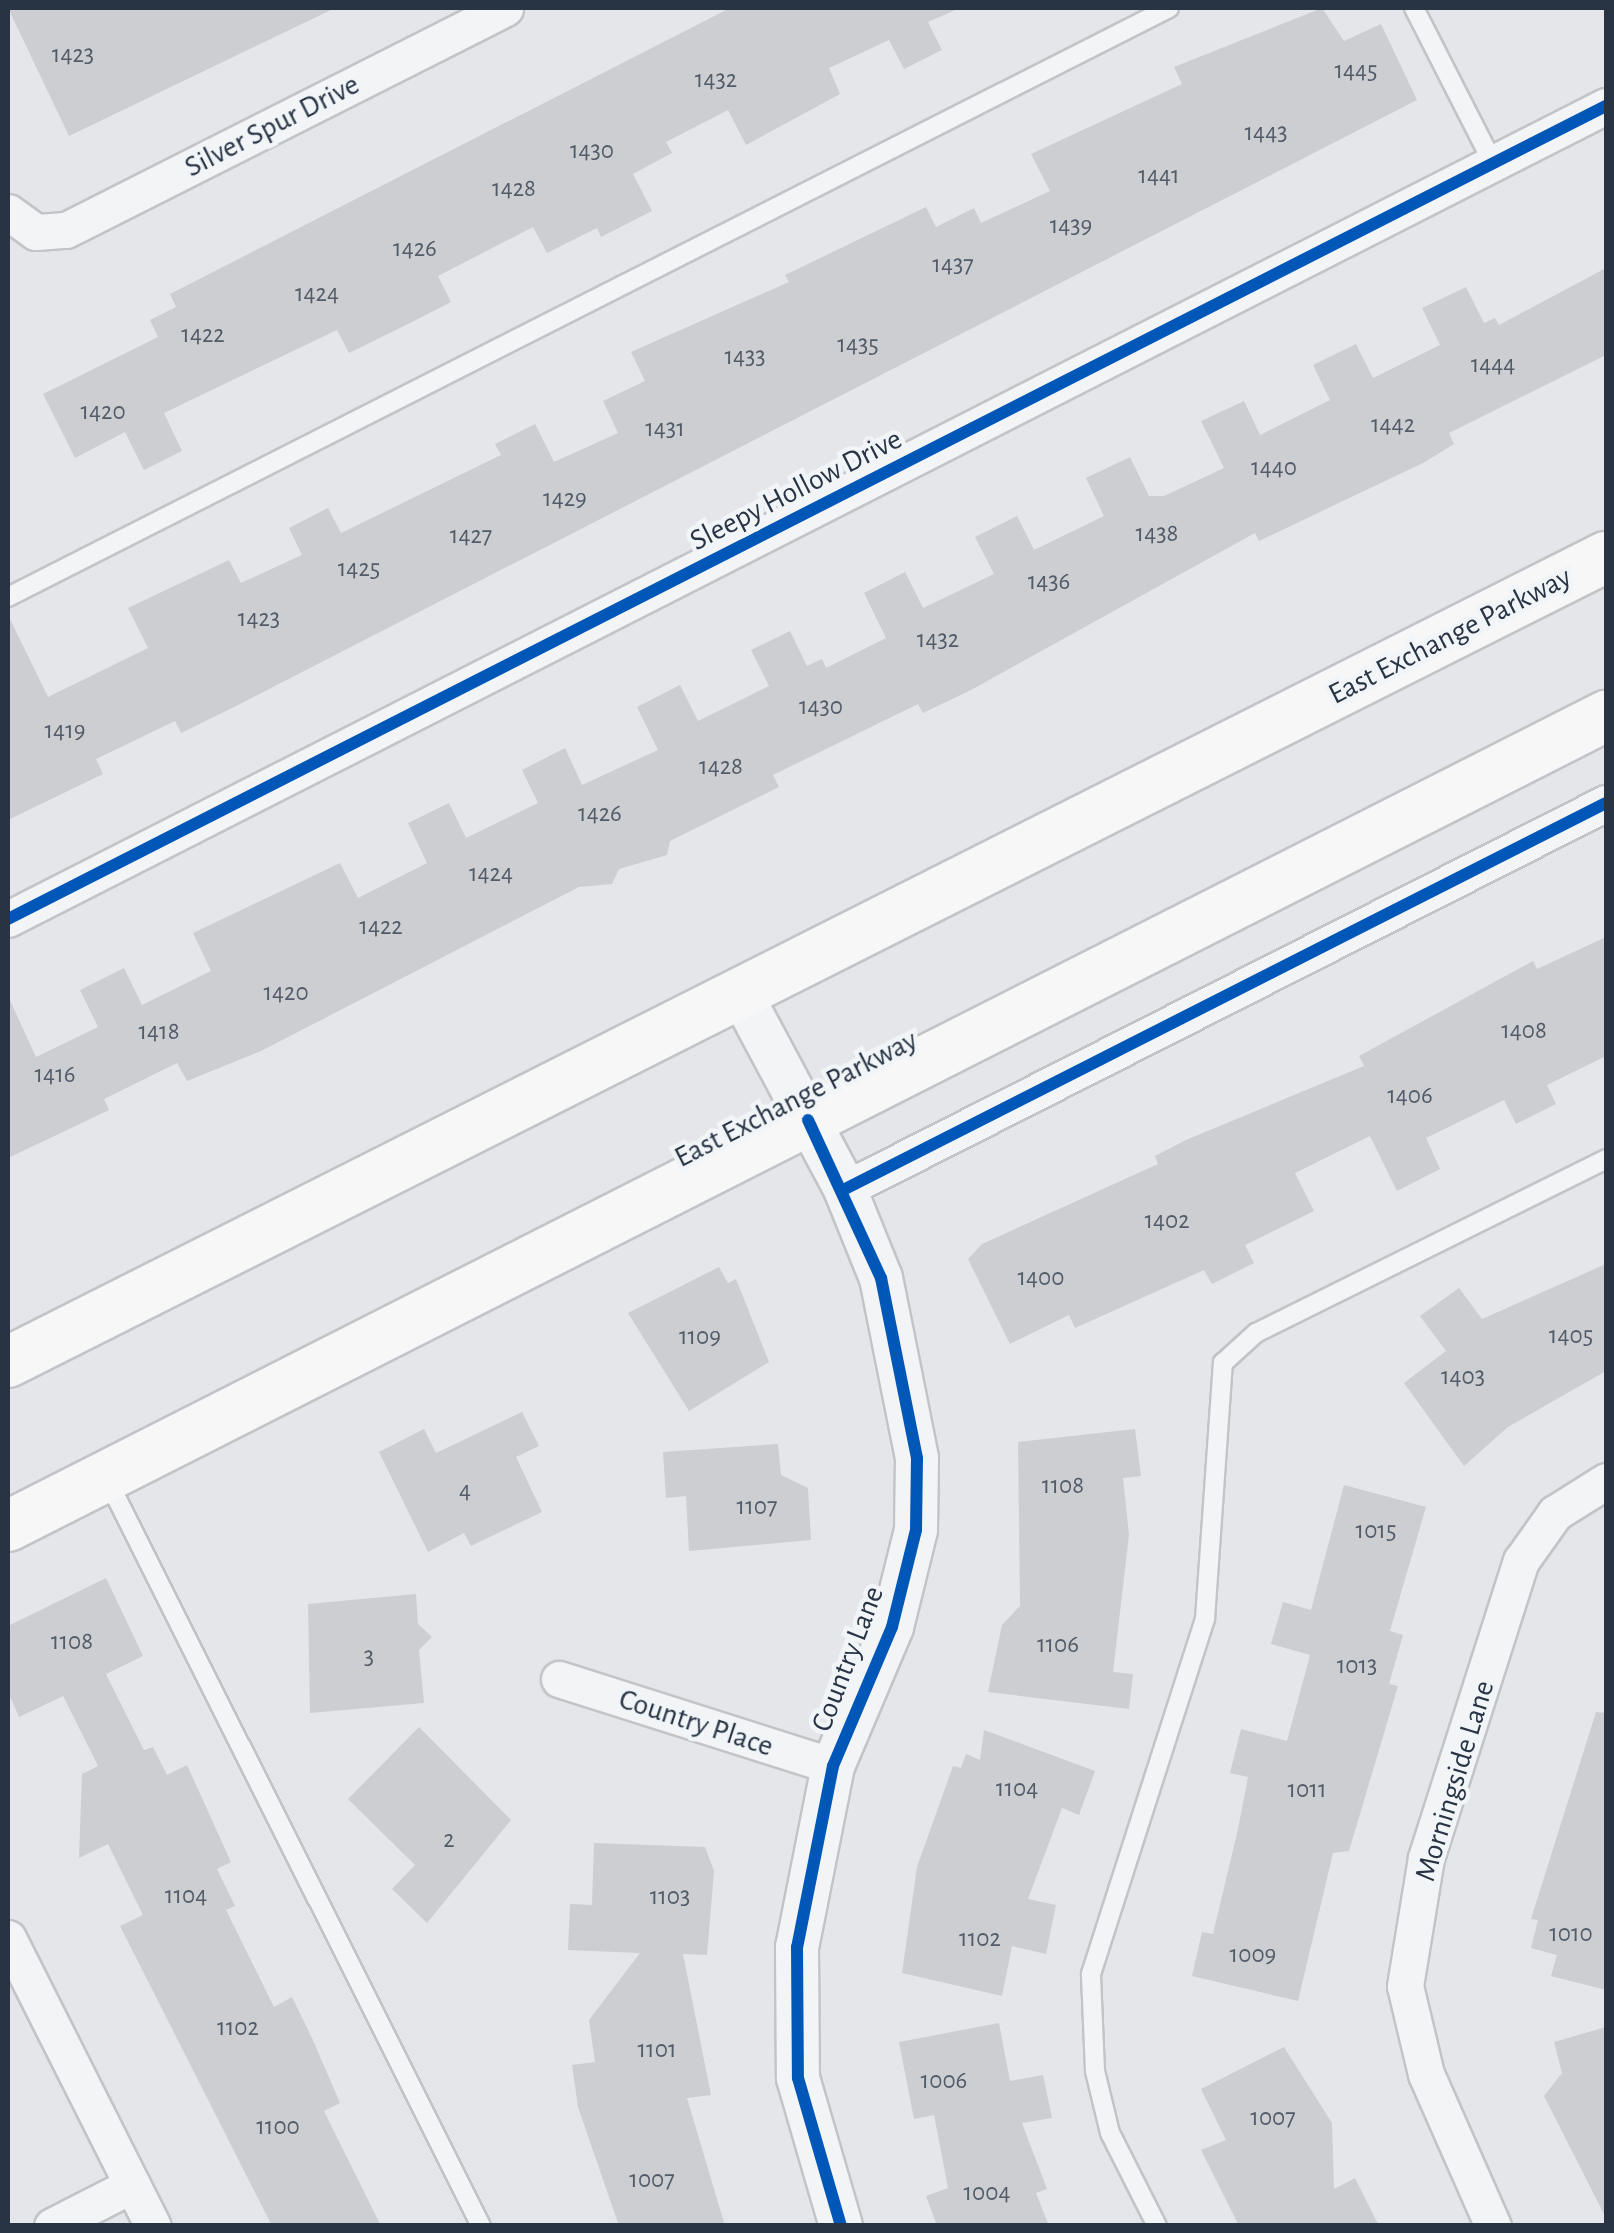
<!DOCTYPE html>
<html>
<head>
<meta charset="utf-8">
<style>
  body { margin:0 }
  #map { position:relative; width:1614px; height:2233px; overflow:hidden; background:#e4e6e9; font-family:"Alegreya Sans",sans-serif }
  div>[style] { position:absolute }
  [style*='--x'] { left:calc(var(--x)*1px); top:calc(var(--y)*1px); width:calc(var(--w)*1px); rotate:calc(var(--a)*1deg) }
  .building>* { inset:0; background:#ccced1 }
  .roads { filter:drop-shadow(2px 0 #c2c4c7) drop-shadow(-2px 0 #c2c4c7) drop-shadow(0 2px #c2c4c7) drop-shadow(0 -2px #c2c4c7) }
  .service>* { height:18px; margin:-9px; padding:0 9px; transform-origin:9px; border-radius:9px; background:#f3f4f6 }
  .minor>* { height:35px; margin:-17.5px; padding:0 17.5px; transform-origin:17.5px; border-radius:17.5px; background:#f3f4f6 }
  .tertiary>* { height:42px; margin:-21px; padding:0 21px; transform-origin:21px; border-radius:21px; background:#f3f4f6 }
  .secondary>* { height:50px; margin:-25px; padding:0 25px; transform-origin:25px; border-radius:25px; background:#f7f7f7 }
  .cycleway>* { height:12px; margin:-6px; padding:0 6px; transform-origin:6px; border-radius:6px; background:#0057b8 }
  span { translate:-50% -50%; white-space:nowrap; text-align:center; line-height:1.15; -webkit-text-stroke:9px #f1f5f8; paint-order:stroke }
  .number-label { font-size:25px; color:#525b68 }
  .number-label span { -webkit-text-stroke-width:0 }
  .street-label { font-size:30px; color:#283444 }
  .frame { position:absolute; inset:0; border:10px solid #283444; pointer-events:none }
</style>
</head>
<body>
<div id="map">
  <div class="building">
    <div style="clip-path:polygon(8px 8px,335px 8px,69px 136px)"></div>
    <div style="clip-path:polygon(730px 8px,960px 8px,928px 22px,942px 50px,904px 69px,889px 40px,829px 68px,840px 94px,746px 145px,728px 110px,666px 142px,672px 153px,633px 174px,652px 211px,601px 237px,597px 228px,547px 253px,533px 227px,438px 276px,451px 302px,408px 324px,349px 353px,337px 330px,164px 413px,182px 451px,144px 470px,125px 432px,75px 458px,43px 394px,158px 337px,150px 320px,176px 307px,170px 294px)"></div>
    <div style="clip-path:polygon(1322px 8px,1344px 41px,1381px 24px,1417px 100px,232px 708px,181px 733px,175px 721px,96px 759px,103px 774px,8px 820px,8px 615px,48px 697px,148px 648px,128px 608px,229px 560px,241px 583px,302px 555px,289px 528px,328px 508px,341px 533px,501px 455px,495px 444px,535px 424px,554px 462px,618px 433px,603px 401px,645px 381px,631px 352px,789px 282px,785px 275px,926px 207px,936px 227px,974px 208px,981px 223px,1050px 191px,1031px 154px,1182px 84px,1174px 67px)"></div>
    <div style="clip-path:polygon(1606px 268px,1606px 355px,1449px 433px,1454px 444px,1425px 462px,1259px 541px,1255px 533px,971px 690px,923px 713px,918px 704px,773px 775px,779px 787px,670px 841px,667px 855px,619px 869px,612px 884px,579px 887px,261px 1051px,187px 1081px,177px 1063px,104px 1099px,109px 1110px,8px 1158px,8px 996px,36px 1057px,98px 1027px,80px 990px,124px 968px,142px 1005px,211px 971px,193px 933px,340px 863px,358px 898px,427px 863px,408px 823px,449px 803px,466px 838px,538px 803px,522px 770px,565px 748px,582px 785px,658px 750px,637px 707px,680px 685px,698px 721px,769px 686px,751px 650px,790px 631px,807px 666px,822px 659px,826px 668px,886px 638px,864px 593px,905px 572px,923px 608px,994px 574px,975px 537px,1017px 516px,1034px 550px,1104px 516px,1086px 478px,1130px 457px,1149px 496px,1164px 496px,1224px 468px,1201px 421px,1244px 401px,1260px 435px,1330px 400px,1313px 365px,1356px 344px,1373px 378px,1440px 345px,1422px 308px,1466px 287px,1484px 323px,1495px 318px,1499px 325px)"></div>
    <div style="clip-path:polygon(1606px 937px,1606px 1056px,1547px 1085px,1556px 1104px,1516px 1124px,1504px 1100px,1426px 1138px,1440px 1169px,1397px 1191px,1370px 1136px,1295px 1173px,1314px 1211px,1245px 1245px,1254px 1263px,1212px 1284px,1204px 1270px,1075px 1328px,1069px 1315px,1010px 1344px,968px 1259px,982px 1244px,1158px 1164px,1155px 1156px,1186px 1140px,1364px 1066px,1359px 1056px,1533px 961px,1537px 969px)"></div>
    <div style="clip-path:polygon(1606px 1264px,1606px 1371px,1508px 1427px,1464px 1466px,1404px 1383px,1446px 1351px,1420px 1316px,1459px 1288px,1482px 1319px)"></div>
    <div style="clip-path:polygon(719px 1267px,728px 1283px,736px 1279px,769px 1362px,689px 1411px,628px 1313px)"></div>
    <div style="clip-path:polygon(522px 1412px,539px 1446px,516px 1457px,542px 1512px,471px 1546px,464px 1533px,428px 1552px,379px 1452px,424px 1429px,436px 1453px)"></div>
    <div style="clip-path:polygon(1135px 1429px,1141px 1476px,1123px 1478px,1129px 1535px,1113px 1672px,1133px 1674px,1129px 1709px,988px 1692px,1002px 1625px,1020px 1606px,1018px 1442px)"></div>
    <div style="clip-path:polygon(778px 1444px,781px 1475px,808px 1488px,811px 1540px,689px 1551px,686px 1496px,666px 1498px,663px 1452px)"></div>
    <div style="clip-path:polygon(1344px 1485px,1426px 1507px,1390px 1631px,1403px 1635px,1389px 1684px,1398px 1686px,1349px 1851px,1333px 1853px,1298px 2001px,1192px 1976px,1202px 1932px,1213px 1934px,1238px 1829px,1248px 1777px,1230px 1773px,1241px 1729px,1287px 1741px,1310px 1655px,1271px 1644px,1283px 1602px,1311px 1610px)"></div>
    <div style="clip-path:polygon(106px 1578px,143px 1656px,106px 1674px,144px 1750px,153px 1747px,167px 1775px,187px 1765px,231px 1862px,217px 1869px,235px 1906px,226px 1910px,274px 2007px,292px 1997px,312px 2038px,340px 2103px,324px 2111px,381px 2226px,272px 2226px,120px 1926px,143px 1915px,108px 1844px,79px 1858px,82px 1774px,98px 1766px,63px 1696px,19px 1717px,8px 1692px,8px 1626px)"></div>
    <div style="clip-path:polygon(416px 1594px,418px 1624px,432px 1637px,419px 1650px,424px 1703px,310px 1713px,308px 1604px)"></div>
    <div style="clip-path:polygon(1596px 1712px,1606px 1713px,1606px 1990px,1551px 1976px,1557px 1955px,1531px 1948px,1538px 1920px,1531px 1919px)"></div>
    <div style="clip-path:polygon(419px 1727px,511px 1820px,427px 1923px,392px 1889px,415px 1865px,348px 1799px)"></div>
    <div style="clip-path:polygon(984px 1730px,1095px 1771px,1079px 1815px,1062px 1808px,1028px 1899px,1056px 1905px,1046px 1954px,1012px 1946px,1002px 1996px,902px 1973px,917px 1867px,953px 1766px,961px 1768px,966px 1754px,980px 1760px)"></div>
    <div style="clip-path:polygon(594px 1843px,705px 1847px,714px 1871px,707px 1955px,683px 1954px,711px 2095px,687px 2098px,725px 2226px,619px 2226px,578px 2107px,572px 2065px,595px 2062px,589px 2020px,640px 1953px,568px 1950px,570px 1904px,592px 1905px)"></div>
    <div style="clip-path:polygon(999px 2023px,1010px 2081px,1043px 2075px,1052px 2118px,1022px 2123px,1047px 2189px,1036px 2193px,1049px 2226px,937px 2226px,926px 2196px,948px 2188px,934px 2115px,914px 2119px,899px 2042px)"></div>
    <div style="clip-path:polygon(1606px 2027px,1606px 2218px,1544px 2096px,1562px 2073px,1554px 2042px)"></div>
    <div style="clip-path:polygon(1284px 2047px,1332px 2123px,1334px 2189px,1355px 2178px,1379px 2226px,1239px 2226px,1201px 2150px,1226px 2140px,1201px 2089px)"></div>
  </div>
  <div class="roads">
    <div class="service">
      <div style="--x:1414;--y:8;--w:174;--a:63"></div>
      <div style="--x:8;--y:597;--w:1302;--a:-26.9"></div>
      <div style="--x:108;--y:1481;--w:833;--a:63.4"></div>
      <div style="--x:1157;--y:2226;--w:104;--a:-116.8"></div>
      <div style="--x:1110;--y:2133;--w:64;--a:-103.6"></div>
      <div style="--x:1095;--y:2071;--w:97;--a:-92.4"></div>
      <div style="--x:1091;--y:1974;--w:373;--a:-72.2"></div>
      <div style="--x:1205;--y:1619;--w:257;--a:-86"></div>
      <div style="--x:1223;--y:1363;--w:45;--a:-42.3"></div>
      <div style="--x:1256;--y:1333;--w:391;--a:-26.4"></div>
    </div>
    <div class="minor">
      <div style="--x:8;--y:212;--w:34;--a:36"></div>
      <div style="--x:36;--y:232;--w:30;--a:-4"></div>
      <div style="--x:66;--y:230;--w:492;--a:-26.8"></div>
      <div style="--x:8;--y:919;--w:1793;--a:-26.97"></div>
      <div style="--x:845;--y:1189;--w:853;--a:-26.9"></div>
      <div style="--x:559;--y:1679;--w:287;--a:17.6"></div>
      <div style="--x:8;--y:1938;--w:322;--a:63.3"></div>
      <div style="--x:52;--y:2226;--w:90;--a:-27.1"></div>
      <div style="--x:1493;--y:2226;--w:166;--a:-113.8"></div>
      <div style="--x:1426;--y:2074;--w:90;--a:-103.4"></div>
      <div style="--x:1405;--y:1986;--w:130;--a:-80.7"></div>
      <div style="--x:1426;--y:1858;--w:312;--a:-72.3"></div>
      <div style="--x:1521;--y:1561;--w:59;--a:-54.7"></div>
      <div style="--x:1555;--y:1513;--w:60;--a:-32.1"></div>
    </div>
    <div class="tertiary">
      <div style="--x:741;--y:994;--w:221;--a:61.9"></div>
      <div style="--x:845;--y:1189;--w:96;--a:68"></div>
      <div style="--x:881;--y:1278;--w:184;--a:78.7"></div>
      <div style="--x:917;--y:1458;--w:72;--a:90.8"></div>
      <div style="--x:916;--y:1530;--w:100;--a:103.9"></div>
      <div style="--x:892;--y:1627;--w:151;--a:113"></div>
      <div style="--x:833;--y:1766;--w:185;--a:101.2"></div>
      <div style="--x:797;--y:1947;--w:131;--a:89.6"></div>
      <div style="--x:798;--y:2078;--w:154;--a:73.8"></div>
    </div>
    <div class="secondary">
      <div style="--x:8;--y:1362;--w:1789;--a:-26.74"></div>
      <div style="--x:8;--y:1526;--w:1792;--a:-26.88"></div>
    </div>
  </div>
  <div class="cycleway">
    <div style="--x:8;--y:919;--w:1793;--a:-26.97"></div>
    <div style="--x:808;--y:1120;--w:174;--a:65.2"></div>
    <div style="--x:881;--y:1278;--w:184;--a:78.7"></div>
    <div style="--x:917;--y:1458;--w:72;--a:90.8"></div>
    <div style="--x:916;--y:1530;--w:100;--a:103.9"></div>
    <div style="--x:892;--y:1627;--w:151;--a:113"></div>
    <div style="--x:833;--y:1766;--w:185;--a:101.2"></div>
    <div style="--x:797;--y:1947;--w:131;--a:89.6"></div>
    <div style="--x:798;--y:2078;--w:154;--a:73.8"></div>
    <div style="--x:845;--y:1189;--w:853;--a:-26.9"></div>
  </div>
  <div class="number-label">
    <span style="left:73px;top:55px">1423</span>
    <span style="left:1356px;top:71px">1445</span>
    <span style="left:716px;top:80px">1432</span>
    <span style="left:1266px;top:133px">1443</span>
    <span style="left:592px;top:151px">1430</span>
    <span style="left:1159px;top:176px">1441</span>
    <span style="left:514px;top:189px">1428</span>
    <span style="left:1071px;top:226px">1439</span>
    <span style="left:415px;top:249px">1426</span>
    <span style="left:953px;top:265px">1437</span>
    <span style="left:317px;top:294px">1424</span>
    <span style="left:203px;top:335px">1422</span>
    <span style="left:858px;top:345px">1435</span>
    <span style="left:745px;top:357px">1433</span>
    <span style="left:1493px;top:365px">1444</span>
    <span style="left:103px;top:412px">1420</span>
    <span style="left:1393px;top:425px">1442</span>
    <span style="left:665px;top:429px">1431</span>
    <span style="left:1274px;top:468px">1440</span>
    <span style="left:565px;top:499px">1429</span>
    <span style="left:1157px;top:534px">1438</span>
    <span style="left:471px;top:536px">1427</span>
    <span style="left:359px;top:569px">1425</span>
    <span style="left:1049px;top:582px">1436</span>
    <span style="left:259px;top:619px">1423</span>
    <span style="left:938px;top:640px">1432</span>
    <span style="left:821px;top:707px">1430</span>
    <span style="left:65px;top:731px">1419</span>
    <span style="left:721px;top:767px">1428</span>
    <span style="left:600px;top:814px">1426</span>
    <span style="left:491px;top:874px">1424</span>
    <span style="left:381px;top:927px">1422</span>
    <span style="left:286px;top:993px">1420</span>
    <span style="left:1524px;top:1031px">1408</span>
    <span style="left:159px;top:1032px">1418</span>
    <span style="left:55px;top:1075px">1416</span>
    <span style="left:1410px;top:1096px">1406</span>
    <span style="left:1167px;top:1221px">1402</span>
    <span style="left:1041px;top:1278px">1400</span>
    <span style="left:1571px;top:1336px">1405</span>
    <span style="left:700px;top:1337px">1109</span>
    <span style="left:1463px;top:1377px">1403</span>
    <span style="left:1063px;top:1486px">1108</span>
    <span style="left:465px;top:1491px">4</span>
    <span style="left:757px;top:1507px">1107</span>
    <span style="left:1376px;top:1531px">1015</span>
    <span style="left:72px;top:1642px">1108</span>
    <span style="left:1058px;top:1645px">1106</span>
    <span style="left:369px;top:1657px">3</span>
    <span style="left:1357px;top:1666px">1013</span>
    <span style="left:1017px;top:1789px">1104</span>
    <span style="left:1307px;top:1790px">1011</span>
    <span style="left:449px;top:1840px">2</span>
    <span style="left:186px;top:1896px">1104</span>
    <span style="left:670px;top:1897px">1103</span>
    <span style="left:1571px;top:1934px">1010</span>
    <span style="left:980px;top:1939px">1102</span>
    <span style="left:1253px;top:1955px">1009</span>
    <span style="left:238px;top:2028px">1102</span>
    <span style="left:657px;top:2050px">1101</span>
    <span style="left:944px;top:2081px">1006</span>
    <span style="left:1273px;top:2118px">1007</span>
    <span style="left:278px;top:2127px">1100</span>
    <span style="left:652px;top:2180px">1007</span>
    <span style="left:987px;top:2193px">1004</span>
  </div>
  <div class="street-label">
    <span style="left:272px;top:126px;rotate:-27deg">Silver Spur Drive</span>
    <span style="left:796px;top:490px;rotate:-27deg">Sleepy Hollow Drive</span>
    <span style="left:1450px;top:636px;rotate:-27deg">East Exchange Parkway</span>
    <span style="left:796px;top:1099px;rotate:-27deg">East Exchange Parkway</span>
    <span style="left:848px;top:1659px;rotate:-69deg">Country Lane</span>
    <span style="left:696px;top:1723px;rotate:18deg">Country Place</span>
    <span style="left:1455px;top:1781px;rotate:-73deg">Morningside Lane</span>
  </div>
  <div class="frame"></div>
</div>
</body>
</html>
